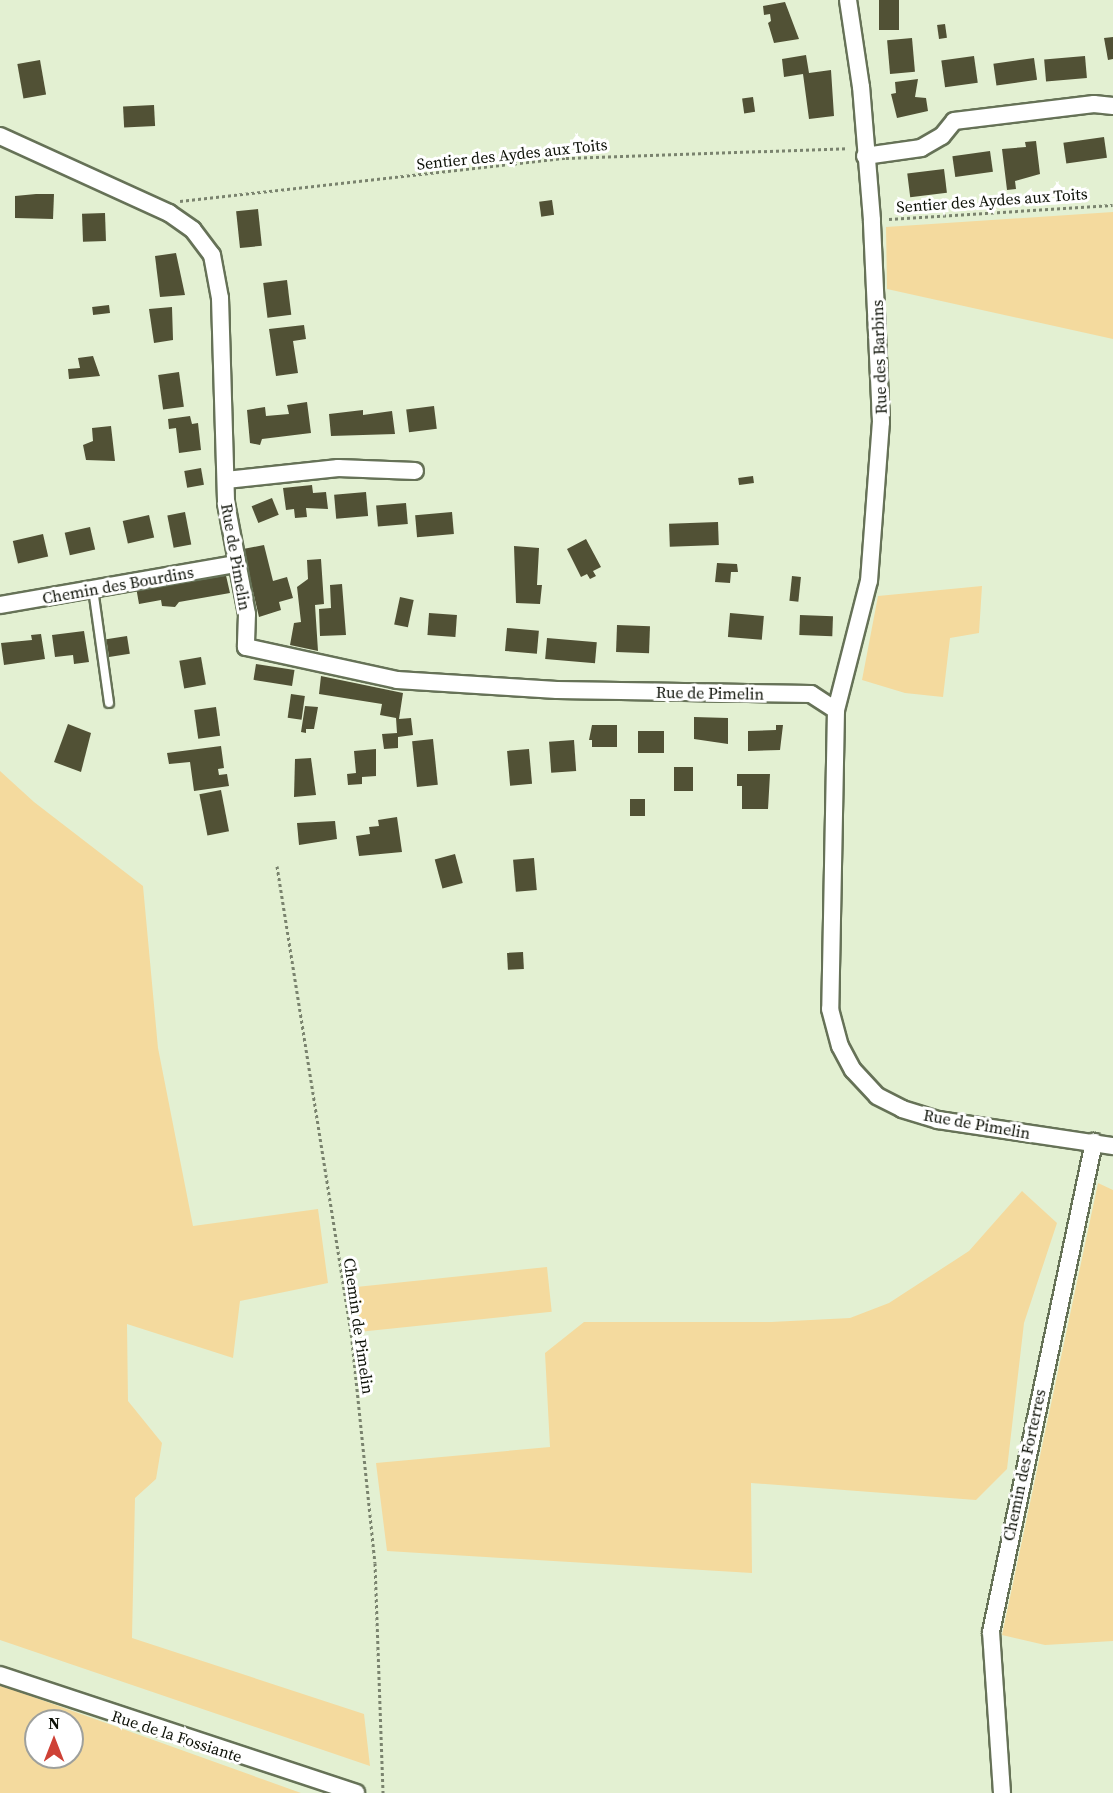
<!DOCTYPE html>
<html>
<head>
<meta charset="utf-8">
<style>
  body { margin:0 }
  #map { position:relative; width:1113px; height:1793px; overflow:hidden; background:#e3f0d2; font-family:"Source Serif 4",serif }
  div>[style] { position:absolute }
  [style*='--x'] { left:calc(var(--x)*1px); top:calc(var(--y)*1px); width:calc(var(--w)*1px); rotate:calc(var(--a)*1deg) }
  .green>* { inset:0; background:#f4da9e; transform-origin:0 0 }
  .building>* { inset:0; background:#515135; transform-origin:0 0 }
  .path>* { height:3px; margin-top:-1.5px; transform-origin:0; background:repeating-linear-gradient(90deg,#7a836e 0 3px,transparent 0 6px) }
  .roads { filter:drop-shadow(2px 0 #667257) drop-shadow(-2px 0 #667257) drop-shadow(0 2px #667257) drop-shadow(0 -2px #667257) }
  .service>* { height:8px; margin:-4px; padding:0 4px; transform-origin:4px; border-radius:4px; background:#fff }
  .minor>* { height:16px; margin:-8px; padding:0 8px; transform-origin:8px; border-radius:8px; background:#fff }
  span { translate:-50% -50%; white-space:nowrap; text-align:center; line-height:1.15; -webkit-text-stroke:6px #fff; paint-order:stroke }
  .street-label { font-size:16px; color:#0d1107 }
  .north { position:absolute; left:24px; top:1709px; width:60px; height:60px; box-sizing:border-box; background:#fff; border:2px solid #9ea09c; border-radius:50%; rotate:0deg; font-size:16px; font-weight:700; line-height:24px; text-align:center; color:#0d1107 }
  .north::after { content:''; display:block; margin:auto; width:21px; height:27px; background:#ce4136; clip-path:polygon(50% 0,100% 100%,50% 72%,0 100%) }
</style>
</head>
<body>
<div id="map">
  <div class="green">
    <div style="clip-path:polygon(1113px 212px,1113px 339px,887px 289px,886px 227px)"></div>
    <div style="clip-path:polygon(982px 586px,979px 633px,950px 638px,943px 697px,905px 693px,862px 680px,878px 596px)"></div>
    <div style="clip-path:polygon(0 771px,34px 802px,143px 886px,158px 1048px,193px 1226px,318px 1209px,328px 1283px,240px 1301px,233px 1358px,127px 1324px,128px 1401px,162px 1443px,156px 1479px,135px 1498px,132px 1638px,364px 1714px,370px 1766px,0 1640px)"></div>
    <div style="clip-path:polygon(1098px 1183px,1113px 1190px,1113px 1778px,1113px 1641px,1045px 1645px,1002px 1635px)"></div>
    <div style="clip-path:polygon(1022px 1191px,1057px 1223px,1024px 1323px,1007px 1469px,976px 1500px,751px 1483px,752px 1573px,387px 1551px,376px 1463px,550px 1447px,545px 1353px,584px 1322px,771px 1322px,850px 1318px,889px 1303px,969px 1251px)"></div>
    <div style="left:547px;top:1267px;width:45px;height:192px;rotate:84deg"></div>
    <div style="clip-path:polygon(evenodd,0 1685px,301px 1793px,0 1793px,0 1685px,36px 1721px,72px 1721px,72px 1757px,36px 1757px,36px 1721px)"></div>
  </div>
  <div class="building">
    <div style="left:879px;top:0;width:20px;height:30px"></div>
    <div style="clip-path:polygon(785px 2px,799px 39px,774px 43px,768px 23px,771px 21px,770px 14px,764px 15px,763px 6px)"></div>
    <div style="left:945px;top:24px;width:14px;height:8px;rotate:82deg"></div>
    <div style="clip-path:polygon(1113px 37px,1113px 59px,1108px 60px,1104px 38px)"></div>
    <div style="left:912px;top:38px;width:34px;height:25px;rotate:85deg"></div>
    <div style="clip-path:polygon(806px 55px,809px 73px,831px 70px,834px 116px,809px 119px,803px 74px,784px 77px,782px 59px)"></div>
    <div style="left:974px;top:56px;width:27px;height:33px;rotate:82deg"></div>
    <div style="left:1085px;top:56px;width:22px;height:41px;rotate:85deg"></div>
    <div style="left:1034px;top:58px;width:22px;height:41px;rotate:82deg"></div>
    <div style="left:40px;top:60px;width:35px;height:23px;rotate:80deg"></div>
    <div style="clip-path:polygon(918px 79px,915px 97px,926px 98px,928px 111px,897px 118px,891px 94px,896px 93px,895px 82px)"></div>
    <div style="left:753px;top:97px;width:15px;height:11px;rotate:82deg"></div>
    <div style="left:154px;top:105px;width:21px;height:31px;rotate:87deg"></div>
    <div style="left:1104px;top:137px;width:21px;height:41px;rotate:82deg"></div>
    <div style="clip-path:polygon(1036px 141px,1040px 174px,1015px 181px,1016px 189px,1007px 190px,1002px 149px,1026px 147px,1025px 142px)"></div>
    <div style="left:990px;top:151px;width:21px;height:38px;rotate:82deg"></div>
    <div style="left:944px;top:169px;width:24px;height:37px;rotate:83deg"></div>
    <div style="clip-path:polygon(36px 194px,54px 194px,53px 219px,15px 218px,15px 196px)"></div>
    <div style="left:552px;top:200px;width:15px;height:13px;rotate:82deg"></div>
    <div style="left:258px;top:209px;width:37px;height:22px;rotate:84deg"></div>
    <div style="left:105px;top:213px;width:28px;height:23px;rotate:88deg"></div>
    <div style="clip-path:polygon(176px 253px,185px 295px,160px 297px,155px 256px)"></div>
    <div style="left:287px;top:280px;width:35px;height:24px;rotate:83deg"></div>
    <div style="left:109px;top:305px;width:8px;height:17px;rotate:83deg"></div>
    <div style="clip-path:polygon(172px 307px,173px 340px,154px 343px,149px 309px)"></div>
    <div style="clip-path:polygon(304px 325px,306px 339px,293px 341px,298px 373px,276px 376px,269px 329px)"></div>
    <div style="clip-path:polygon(93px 356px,100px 376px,69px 379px,68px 369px,80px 368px,78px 358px)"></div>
    <div style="left:179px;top:372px;width:35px;height:21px;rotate:82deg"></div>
    <div style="clip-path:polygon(307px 402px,311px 433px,262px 439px,260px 445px,250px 443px,247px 410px,265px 407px,266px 416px,289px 414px,287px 405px)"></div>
    <div style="left:434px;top:406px;width:23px;height:28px;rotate:83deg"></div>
    <div style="clip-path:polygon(363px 410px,363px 415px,392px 411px,395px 434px,331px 436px,329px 414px)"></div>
    <div style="clip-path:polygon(190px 416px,192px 424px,198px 423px,201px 450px,179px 453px,176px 428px,169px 429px,168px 419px)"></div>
    <div style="clip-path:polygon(111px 426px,115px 461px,86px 460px,83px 445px,93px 441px,92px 428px)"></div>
    <div style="left:201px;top:468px;width:17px;height:17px;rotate:80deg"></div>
    <div style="left:753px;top:476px;width:7px;height:15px;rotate:82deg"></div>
    <div style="clip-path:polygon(312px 485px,313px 493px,326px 492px,328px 509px,306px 508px,307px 517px,295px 518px,294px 509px,286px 510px,283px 488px)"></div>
    <div style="left:366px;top:492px;width:24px;height:32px;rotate:85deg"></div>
    <div style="left:272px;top:498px;width:18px;height:22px;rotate:68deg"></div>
    <div style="left:406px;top:503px;width:21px;height:30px;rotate:85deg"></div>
    <div style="left:185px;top:512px;width:33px;height:18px;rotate:79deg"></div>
    <div style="left:452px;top:512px;width:22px;height:37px;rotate:85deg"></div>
    <div style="left:149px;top:515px;width:23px;height:27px;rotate:77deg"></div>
    <div style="left:718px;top:522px;width:23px;height:49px;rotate:88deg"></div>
    <div style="left:90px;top:527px;width:23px;height:26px;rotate:77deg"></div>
    <div style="left:43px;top:534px;width:23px;height:31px;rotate:77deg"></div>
    <div style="clip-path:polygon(586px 539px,601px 567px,593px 571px,596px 576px,590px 579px,587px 574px,581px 577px,567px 549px)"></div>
    <div style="clip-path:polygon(264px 545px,273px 581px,287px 577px,293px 598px,279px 602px,281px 610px,259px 617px,243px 549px)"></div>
    <div style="clip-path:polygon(514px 546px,539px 548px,537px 585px,542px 585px,540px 604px,516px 603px)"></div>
    <div style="clip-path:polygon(321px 559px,324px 604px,315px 605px,318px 651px,290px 645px,294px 623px,301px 622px,297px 587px,308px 579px,307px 560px)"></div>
    <div style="clip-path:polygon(717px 563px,737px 564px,738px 572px,731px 572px,730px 583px,715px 582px)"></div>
    <div style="clip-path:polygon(225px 571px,230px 593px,179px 602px,175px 607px,162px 606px,161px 600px,139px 604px,136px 587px)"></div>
    <div style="left:792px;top:576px;width:9px;height:25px;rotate:6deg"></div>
    <div style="clip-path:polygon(342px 584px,346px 635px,320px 636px,319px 609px,331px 608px,330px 585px)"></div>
    <div style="left:400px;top:597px;width:14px;height:28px;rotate:12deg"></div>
    <div style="left:429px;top:613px;width:28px;height:22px;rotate:4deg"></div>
    <div style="left:730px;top:613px;width:34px;height:24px;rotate:5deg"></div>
    <div style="left:800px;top:615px;width:33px;height:20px;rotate:2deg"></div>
    <div style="left:617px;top:625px;width:33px;height:27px;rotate:2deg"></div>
    <div style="left:507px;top:628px;width:32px;height:23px;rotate:5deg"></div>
    <div style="clip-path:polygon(84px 631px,89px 662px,74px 664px,73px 655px,55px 657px,52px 635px)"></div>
    <div style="clip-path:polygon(41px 634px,45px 659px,4px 665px,1px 643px,32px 640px,31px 635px)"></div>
    <div style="left:127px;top:636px;width:18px;height:21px;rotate:81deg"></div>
    <div style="left:547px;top:638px;width:50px;height:21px;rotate:5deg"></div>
    <div style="left:201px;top:657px;width:28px;height:22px;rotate:80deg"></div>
    <div style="left:256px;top:664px;width:39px;height:16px;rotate:9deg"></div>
    <div style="clip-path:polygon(321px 676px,403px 693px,399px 719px,411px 718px,413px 735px,398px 737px,398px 748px,384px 749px,382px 734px,397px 733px,396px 718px,380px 715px,382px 704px,319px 694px)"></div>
    <div style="left:291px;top:694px;width:14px;height:24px;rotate:8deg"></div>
    <div style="clip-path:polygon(305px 706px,318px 707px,314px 729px,306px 729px,306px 733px,301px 732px)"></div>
    <div style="left:216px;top:707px;width:29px;height:22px;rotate:82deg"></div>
    <div style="clip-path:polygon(694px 717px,728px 718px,728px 744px,694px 739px)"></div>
    <div style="clip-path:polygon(68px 724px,91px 733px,81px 772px,54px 762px)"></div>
    <div style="clip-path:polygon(592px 725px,617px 725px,617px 747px,592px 747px,592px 740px,589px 740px)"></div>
    <div style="clip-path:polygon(776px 725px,783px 725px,780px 750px,748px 751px,748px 731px,776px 730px)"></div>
    <div style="left:638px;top:731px;width:26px;height:22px"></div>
    <div style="left:433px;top:739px;width:46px;height:21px;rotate:84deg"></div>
    <div style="left:574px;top:740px;width:31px;height:25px;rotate:86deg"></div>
    <div style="clip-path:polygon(221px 746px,224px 768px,218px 769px,219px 775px,227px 774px,229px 786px,194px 791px,190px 762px,169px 764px,167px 753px)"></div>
    <div style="clip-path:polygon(376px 749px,376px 776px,362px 777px,362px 784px,348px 785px,347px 774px,356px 773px,354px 751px)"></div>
    <div style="left:529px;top:749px;width:35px;height:22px;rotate:85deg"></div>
    <div style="clip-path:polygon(311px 758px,316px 795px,294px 797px,295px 759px)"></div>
    <div style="left:674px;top:767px;width:19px;height:24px"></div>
    <div style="clip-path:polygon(737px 774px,770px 774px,768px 809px,742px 809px,742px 786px,737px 786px)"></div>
    <div style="left:221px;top:790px;width:42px;height:22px;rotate:79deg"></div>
    <div style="left:630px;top:799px;width:15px;height:17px"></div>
    <div style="clip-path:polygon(397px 817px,402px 852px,359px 856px,356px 836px,370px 834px,369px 827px,379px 826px,378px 820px)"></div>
    <div style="clip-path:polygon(335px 821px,337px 839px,299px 845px,297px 823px)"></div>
    <div style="left:455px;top:854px;width:30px;height:21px;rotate:75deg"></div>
    <div style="left:534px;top:858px;width:32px;height:21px;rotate:85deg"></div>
    <div style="left:523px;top:952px;width:17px;height:16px;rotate:87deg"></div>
  </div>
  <div class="path">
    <div style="--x:180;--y:201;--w:388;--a:-6.4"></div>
    <div style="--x:566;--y:158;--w:282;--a:-2"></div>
    <div style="--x:889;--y:219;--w:224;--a:-3.6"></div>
    <div style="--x:277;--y:866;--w:481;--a:81"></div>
    <div style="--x:352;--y:1341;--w:223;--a:84.1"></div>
    <div style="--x:375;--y:1563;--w:230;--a:88"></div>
  </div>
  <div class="roads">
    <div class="service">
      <div style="--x:93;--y:589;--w:115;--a:82"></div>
    </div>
    <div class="minor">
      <div style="--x:0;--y:136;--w:186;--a:24.5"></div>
      <div style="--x:169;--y:213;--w:29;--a:35"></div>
      <div style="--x:193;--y:230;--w:31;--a:53"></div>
      <div style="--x:212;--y:255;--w:44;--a:79.5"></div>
      <div style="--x:220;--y:298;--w:205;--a:88.3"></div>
      <div style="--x:226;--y:503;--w:113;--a:79.3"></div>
      <div style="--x:247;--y:614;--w:33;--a:92"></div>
      <div style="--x:246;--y:647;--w:155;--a:12.3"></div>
      <div style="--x:397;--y:680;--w:160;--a:3.6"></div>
      <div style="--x:557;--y:690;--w:254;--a:0.9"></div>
      <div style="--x:811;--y:694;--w:30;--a:33"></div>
      <div style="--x:836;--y:710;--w:299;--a:91.1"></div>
      <div style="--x:830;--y:1009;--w:38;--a:75"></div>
      <div style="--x:840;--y:1046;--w:27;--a:62"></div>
      <div style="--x:853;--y:1070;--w:35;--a:47"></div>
      <div style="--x:877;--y:1096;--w:28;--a:27"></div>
      <div style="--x:902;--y:1109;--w:38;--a:17"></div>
      <div style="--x:938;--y:1120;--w:177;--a:8.5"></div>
      <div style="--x:865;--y:156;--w:57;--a:-8.1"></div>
      <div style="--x:921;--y:148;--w:24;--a:-30"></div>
      <div style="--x:942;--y:136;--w:19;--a:-51"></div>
      <div style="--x:954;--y:121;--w:141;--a:-6.9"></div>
      <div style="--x:1094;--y:104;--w:19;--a:6"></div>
      <div style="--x:226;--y:480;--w:113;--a:-6.1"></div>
      <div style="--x:338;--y:468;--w:77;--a:2.2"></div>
      <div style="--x:0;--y:605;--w:239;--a:-9.9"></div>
      <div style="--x:836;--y:710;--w:133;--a:-75.7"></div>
      <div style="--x:869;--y:581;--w:159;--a:-85.7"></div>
      <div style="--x:881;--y:422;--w:202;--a:-92.6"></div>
      <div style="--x:872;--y:220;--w:133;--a:-94.7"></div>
      <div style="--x:861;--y:87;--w:88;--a:-98.5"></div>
      <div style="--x:0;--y:1675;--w:375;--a:18.3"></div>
      <div style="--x:1002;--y:1793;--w:161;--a:-93.9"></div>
      <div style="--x:991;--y:1632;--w:501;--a:-78.13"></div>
    </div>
  </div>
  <div class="street-label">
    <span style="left:512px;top:154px;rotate:-6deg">Sentier des Aydes aux Toits</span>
    <span style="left:992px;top:200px;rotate:-4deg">Sentier des Aydes aux Toits</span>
    <span style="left:879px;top:357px;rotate:-92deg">Rue des Barbins</span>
    <span style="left:236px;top:557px;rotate:80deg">Rue de Pimelin</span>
    <span style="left:118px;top:585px;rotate:-10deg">Chemin des Bourdins</span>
    <span style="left:710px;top:693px;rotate:1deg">Rue de Pimelin</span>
    <span style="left:977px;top:1124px;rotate:10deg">Rue de Pimelin</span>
    <span style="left:359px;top:1326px;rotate:82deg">Chemin de Pimelin</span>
    <span style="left:1024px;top:1465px;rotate:-78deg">Chemin des Forterres</span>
    <span style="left:177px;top:1736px;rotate:18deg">Rue de la Fossiante</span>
  </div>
  <div class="north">N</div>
</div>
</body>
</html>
